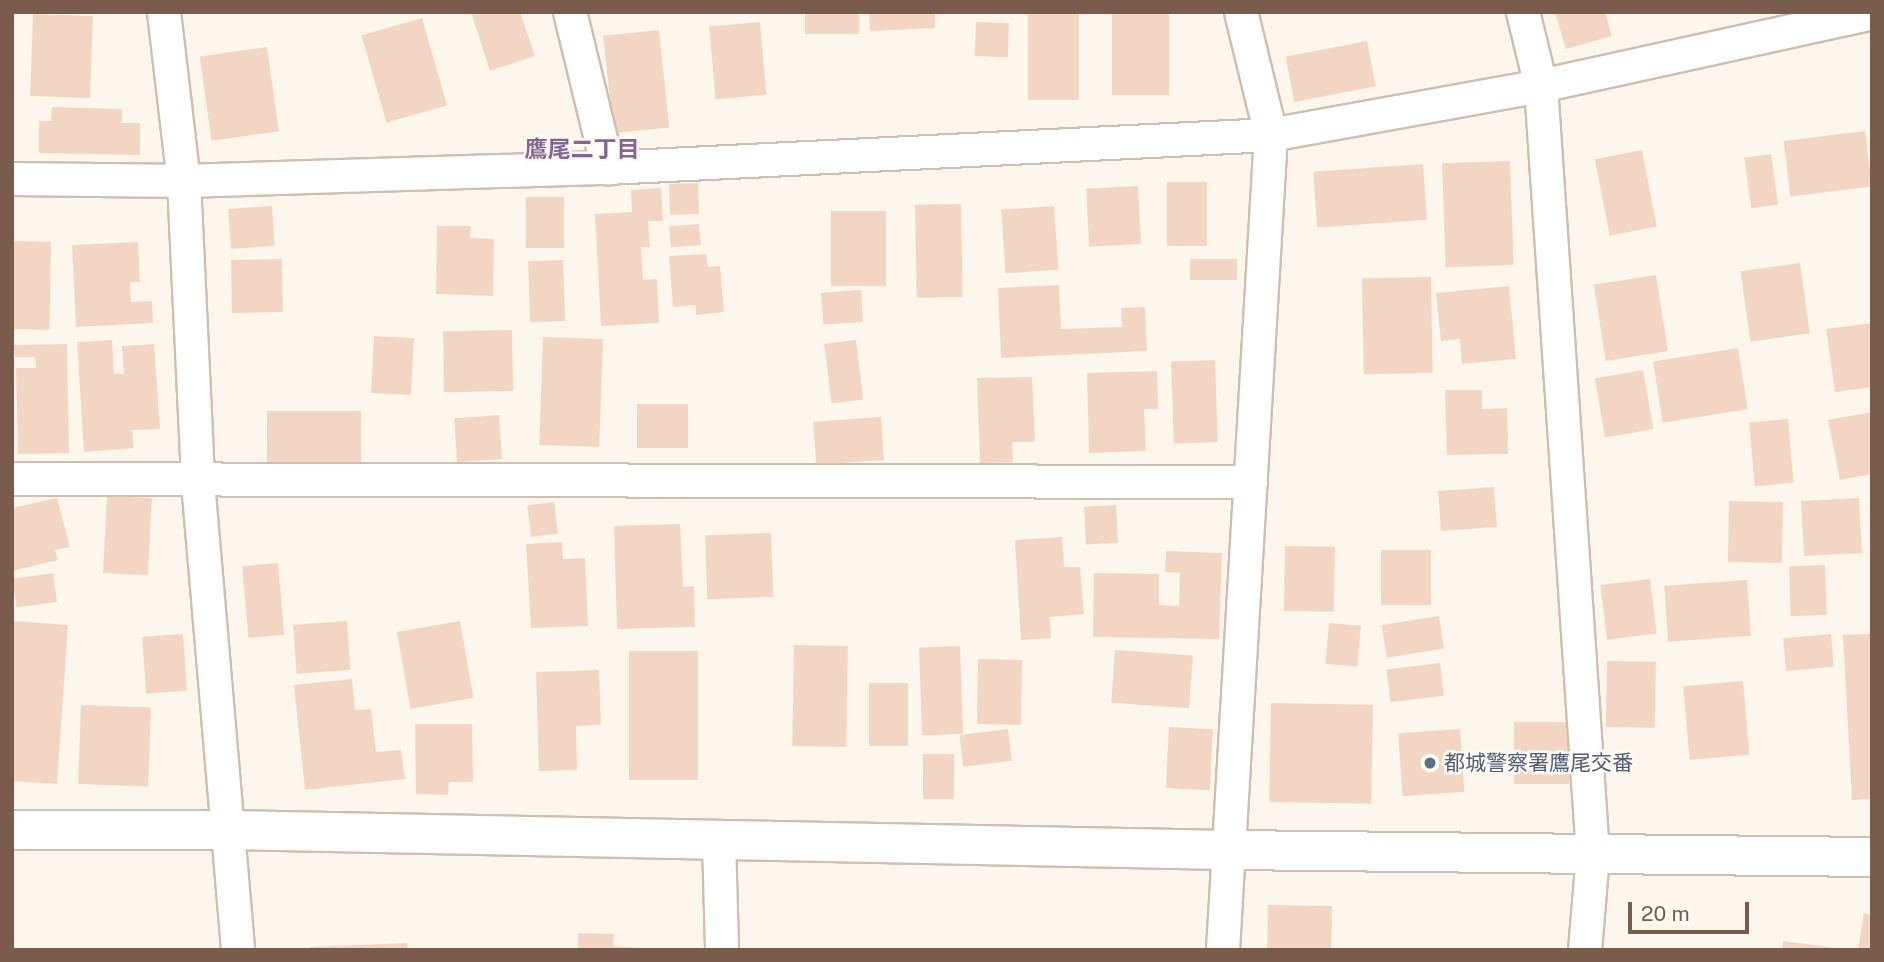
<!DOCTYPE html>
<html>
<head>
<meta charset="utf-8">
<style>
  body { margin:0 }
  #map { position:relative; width:1884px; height:962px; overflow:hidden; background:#fdf6ec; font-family:"Public Sans","Noto Sans JP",sans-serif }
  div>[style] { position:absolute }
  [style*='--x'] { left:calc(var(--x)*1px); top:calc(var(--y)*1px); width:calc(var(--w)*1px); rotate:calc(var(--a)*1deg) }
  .building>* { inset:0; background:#f3d5c3; transform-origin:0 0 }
  .roads { filter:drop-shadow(2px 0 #d1beb0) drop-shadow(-2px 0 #d1beb0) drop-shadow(0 2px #d1beb0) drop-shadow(0 -2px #d1beb0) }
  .minor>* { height:32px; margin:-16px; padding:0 16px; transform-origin:16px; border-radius:16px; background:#fff }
  .tertiary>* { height:38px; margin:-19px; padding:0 19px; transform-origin:19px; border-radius:19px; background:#fff }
  .dots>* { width:19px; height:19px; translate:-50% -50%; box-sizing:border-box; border:4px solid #fffaf3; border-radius:50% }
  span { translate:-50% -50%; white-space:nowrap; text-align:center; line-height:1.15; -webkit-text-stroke:5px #fffaf3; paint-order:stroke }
  .service-label { font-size:21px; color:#4e5e75 }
  .left { translate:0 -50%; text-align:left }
  .neighbourhood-label { font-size:23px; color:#846695; font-weight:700 }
  .frame { position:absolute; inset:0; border:14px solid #7a5c4d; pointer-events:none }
  .scale { position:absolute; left:1628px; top:902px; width:121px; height:32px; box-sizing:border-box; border:4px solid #7a5c4d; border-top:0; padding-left:9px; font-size:21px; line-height:24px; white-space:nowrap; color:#7a5c4d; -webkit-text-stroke:5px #fffaf3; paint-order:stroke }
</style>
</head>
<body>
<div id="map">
  <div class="building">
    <div style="clip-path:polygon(471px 12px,520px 12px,535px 56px,490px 71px)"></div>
    <div style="left:805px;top:12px;width:54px;height:22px"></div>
    <div style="clip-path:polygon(869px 12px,935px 12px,935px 28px,870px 31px)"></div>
    <div style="left:1028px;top:12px;width:51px;height:88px"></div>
    <div style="left:1112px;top:12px;width:57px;height:83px"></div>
    <div style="clip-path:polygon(1555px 12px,1605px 12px,1612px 36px,1566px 49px)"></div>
    <div style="left:33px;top:14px;width:60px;height:82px;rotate:2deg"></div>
    <div style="left:422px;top:18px;width:91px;height:63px;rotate:74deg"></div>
    <div style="left:760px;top:22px;width:73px;height:51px;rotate:85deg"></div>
    <div style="left:976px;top:22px;width:33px;height:34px;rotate:2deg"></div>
    <div style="left:659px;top:30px;width:98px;height:56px;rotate:84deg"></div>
    <div style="left:1367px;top:41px;width:46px;height:83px;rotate:79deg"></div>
    <div style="left:267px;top:47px;width:85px;height:68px;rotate:82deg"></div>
    <div style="clip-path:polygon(52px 107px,122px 109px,122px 123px,140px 123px,140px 155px,39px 153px,39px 121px,51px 121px)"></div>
    <div style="left:1865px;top:131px;width:56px;height:82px;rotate:83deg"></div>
    <div style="left:1642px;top:150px;width:78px;height:48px;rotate:79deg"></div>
    <div style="left:1771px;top:154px;width:51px;height:27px;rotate:82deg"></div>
    <div style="left:1510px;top:161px;width:104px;height:68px;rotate:88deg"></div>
    <div style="left:1423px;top:164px;width:56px;height:110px;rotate:86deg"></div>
    <div style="left:1167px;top:182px;width:40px;height:64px"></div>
    <div style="left:698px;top:183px;width:31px;height:29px;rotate:88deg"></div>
    <div style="left:1138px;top:186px;width:58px;height:52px;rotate:87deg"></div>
    <div style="clip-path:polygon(661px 188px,663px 221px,648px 221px,650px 247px,641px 247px,643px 280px,657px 279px,659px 323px,601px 326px,595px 214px,632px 212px,631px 190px)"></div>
    <div style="left:526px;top:197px;width:38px;height:51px"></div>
    <div style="left:961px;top:204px;width:93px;height:46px;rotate:89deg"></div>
    <div style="left:272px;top:206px;width:40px;height:44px;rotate:86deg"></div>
    <div style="left:1054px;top:206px;width:64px;height:53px;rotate:86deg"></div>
    <div style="left:831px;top:211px;width:55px;height:75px"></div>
    <div style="left:699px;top:224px;width:21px;height:30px;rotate:85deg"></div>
    <div style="clip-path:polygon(437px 226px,471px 226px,470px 238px,494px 239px,493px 296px,436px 294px)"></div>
    <div style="left:12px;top:241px;width:39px;height:88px;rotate:1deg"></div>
    <div style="clip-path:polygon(138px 242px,140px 282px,130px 282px,131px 302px,152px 301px,153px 323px,76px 327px,72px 245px)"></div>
    <div style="clip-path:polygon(706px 254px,708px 267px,720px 266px,724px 312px,696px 315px,696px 305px,673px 307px,669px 256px)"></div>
    <div style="left:282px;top:259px;width:53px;height:51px;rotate:89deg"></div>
    <div style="left:1237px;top:259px;width:21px;height:47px;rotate:90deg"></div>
    <div style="left:563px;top:260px;width:61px;height:35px;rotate:88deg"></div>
    <div style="left:1800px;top:263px;width:71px;height:60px;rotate:82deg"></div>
    <div style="left:1656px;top:275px;width:77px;height:63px;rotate:81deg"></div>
    <div style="left:1431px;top:277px;width:96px;height:69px;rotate:89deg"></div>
    <div style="clip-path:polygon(1059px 285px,1061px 329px,1122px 327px,1121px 308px,1145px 307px,1147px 351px,1001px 358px,998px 288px)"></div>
    <div style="clip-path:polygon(1509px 286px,1516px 359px,1462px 364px,1460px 339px,1441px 341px,1436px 293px)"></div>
    <div style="left:861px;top:290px;width:32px;height:40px;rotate:86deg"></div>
    <div style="clip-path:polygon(1872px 323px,1872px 387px,1835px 392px,1826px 329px)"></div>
    <div style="left:512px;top:330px;width:61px;height:69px;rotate:89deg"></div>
    <div style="left:374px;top:336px;width:40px;height:57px;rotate:3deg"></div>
    <div style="left:543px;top:337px;width:60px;height:108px;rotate:2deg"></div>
    <div style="clip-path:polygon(112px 340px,114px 374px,124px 374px,122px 346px,154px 344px,160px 429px,132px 430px,134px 448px,84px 452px,77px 342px)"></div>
    <div style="left:856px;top:340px;width:60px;height:32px;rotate:83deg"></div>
    <div style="clip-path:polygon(67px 344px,69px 453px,18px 454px,16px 368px,36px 368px,35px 357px,15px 357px,14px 345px)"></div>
    <div style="left:1738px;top:348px;width:62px;height:86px;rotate:81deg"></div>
    <div style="left:1215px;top:360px;width:82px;height:44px;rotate:88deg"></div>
    <div style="left:1643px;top:370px;width:60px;height:49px;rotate:80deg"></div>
    <div style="clip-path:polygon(1157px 371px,1158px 409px,1144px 409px,1146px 451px,1089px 453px,1087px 373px)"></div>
    <div style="clip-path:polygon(1032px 377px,1035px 442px,1012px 442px,1013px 462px,980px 463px,977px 378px)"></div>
    <div style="clip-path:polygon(1445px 390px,1482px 390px,1482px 409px,1507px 408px,1508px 454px,1447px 455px)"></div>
    <div style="left:637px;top:404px;width:51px;height:44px"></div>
    <div style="left:267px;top:411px;width:94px;height:52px"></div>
    <div style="clip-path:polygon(1872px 412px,1872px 474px,1840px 480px,1828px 420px)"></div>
    <div style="left:499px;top:415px;width:44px;height:45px;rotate:86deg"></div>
    <div style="left:881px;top:417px;width:43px;height:68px;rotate:86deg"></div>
    <div style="left:1788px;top:419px;width:64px;height:39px;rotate:85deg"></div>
    <div style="left:1494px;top:487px;width:40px;height:56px;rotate:86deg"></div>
    <div style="left:107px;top:496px;width:45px;height:77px;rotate:3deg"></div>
    <div style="clip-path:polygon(57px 498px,70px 547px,55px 550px,58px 560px,12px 571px,12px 508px)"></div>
    <div style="left:1859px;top:498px;width:55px;height:58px;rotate:87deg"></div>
    <div style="left:1729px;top:501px;width:54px;height:61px;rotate:1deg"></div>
    <div style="left:554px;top:502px;width:32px;height:27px;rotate:83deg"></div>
    <div style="left:1116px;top:505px;width:38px;height:32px;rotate:87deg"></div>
    <div style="clip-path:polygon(680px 524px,683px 587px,694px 586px,695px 627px,617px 629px,614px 526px)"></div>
    <div style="left:771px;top:533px;width:64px;height:66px;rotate:88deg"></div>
    <div style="clip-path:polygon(1062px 537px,1064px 567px,1080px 567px,1084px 614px,1050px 617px,1051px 638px,1021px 640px,1015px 540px)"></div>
    <div style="clip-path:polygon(562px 542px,563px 559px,585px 558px,588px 626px,531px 628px,526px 544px)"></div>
    <div style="left:1285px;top:546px;width:50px;height:65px;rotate:1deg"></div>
    <div style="left:1381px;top:550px;width:50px;height:55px"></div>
    <div style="clip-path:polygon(1166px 551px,1222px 553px,1219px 639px,1093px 637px,1094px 573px,1159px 574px,1159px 605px,1179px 606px,1180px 573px,1165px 572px)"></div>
    <div style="left:278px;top:563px;width:72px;height:36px;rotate:85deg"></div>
    <div style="left:1825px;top:565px;width:50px;height:36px;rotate:88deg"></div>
    <div style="left:53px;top:573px;width:29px;height:41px;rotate:82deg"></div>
    <div style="left:1650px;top:579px;width:55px;height:50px;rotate:83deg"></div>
    <div style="left:1747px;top:580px;width:56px;height:83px;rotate:86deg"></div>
    <div style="left:1439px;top:616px;width:33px;height:58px;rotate:81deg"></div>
    <div style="clip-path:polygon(12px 621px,68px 625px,57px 784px,12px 781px)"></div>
    <div style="left:347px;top:621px;width:49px;height:54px;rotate:86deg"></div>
    <div style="left:460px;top:621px;width:78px;height:64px;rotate:80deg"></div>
    <div style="left:1329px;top:623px;width:32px;height:41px;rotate:5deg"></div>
    <div style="left:183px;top:634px;width:57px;height:41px;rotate:86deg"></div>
    <div style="left:1831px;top:634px;width:33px;height:48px;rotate:85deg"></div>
    <div style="clip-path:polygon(1872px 634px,1872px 799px,1852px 800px,1843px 635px)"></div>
    <div style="left:794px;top:645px;width:54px;height:101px;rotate:1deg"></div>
    <div style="left:960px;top:646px;width:88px;height:41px;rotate:88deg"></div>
    <div style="left:1115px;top:650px;width:78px;height:53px;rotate:4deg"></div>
    <div style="left:629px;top:651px;width:69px;height:129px"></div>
    <div style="left:978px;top:659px;width:44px;height:65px;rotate:1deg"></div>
    <div style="left:1607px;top:661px;width:49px;height:66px;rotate:1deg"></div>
    <div style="left:1440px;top:663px;width:33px;height:54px;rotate:83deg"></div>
    <div style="clip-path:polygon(599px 670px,601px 725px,576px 726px,577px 770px,539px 771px,536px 672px)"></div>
    <div style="clip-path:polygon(352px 679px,355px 710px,371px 709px,376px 752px,401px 750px,405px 779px,305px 790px,294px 685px)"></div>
    <div style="left:1743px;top:681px;width:74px;height:60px;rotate:85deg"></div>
    <div style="left:908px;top:683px;width:63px;height:39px;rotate:90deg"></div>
    <div style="left:1271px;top:703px;width:102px;height:99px;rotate:1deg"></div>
    <div style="left:81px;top:705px;width:70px;height:79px;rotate:2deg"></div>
    <div style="left:1514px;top:722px;width:55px;height:62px"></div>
    <div style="clip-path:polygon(415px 724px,472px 724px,473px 782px,449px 782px,448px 795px,416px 794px)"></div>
    <div style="left:1169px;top:727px;width:44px;height:61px;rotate:3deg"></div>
    <div style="left:1008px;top:729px;width:32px;height:49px;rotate:83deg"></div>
    <div style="left:1460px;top:729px;width:63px;height:62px;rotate:86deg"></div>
    <div style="left:923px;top:754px;width:31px;height:45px"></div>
    <div style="left:1268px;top:905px;width:64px;height:45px;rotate:1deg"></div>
    <div style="clip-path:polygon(1864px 913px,1872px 915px,1872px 950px,1858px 950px)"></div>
    <div style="clip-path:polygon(578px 933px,614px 934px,613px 946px,668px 950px,578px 950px)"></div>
    <div style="clip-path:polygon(1783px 941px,1837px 948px,1837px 950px,1782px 950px)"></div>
    <div style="clip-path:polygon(407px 943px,408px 950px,309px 950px,309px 947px)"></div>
  </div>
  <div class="roads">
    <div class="minor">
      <div style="--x:164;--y:12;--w:170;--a:83.3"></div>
      <div style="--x:184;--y:181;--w:301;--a:87.3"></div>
      <div style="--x:198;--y:482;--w:470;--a:85.1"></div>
      <div style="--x:570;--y:12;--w:161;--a:76.3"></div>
      <div style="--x:1523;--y:12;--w:76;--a:76.3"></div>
      <div style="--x:1541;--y:86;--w:771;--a:86.13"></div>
      <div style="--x:1593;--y:855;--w:95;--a:94.8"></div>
      <div style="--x:12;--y:179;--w:172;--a:0.7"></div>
      <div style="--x:184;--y:181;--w:424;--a:-1.8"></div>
      <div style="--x:608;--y:168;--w:664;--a:-2.85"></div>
      <div style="--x:1271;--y:135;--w:274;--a:-10.3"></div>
      <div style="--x:1541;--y:86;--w:339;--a:-12.4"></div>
      <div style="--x:12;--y:479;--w:1239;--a:0.14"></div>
      <div style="--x:719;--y:840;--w:110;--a:88.4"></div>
      <div style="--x:1223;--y:950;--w:816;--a:-86.63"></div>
      <div style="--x:1271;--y:135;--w:127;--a:-103.7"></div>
    </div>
    <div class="tertiary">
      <div style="--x:12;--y:830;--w:218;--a:0"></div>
      <div style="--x:230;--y:830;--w:997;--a:1.15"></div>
      <div style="--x:1227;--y:850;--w:645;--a:0.62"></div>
    </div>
  </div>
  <div class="dots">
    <div style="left:1430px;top:763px;background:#5c6f8a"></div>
  </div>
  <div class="service-label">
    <span class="left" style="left:1444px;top:763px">都城警察署鷹尾交番</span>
  </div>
  <div class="neighbourhood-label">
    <span style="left:582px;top:149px">鷹尾二丁目</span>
  </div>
  <div class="frame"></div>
  <div class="scale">20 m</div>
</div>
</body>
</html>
